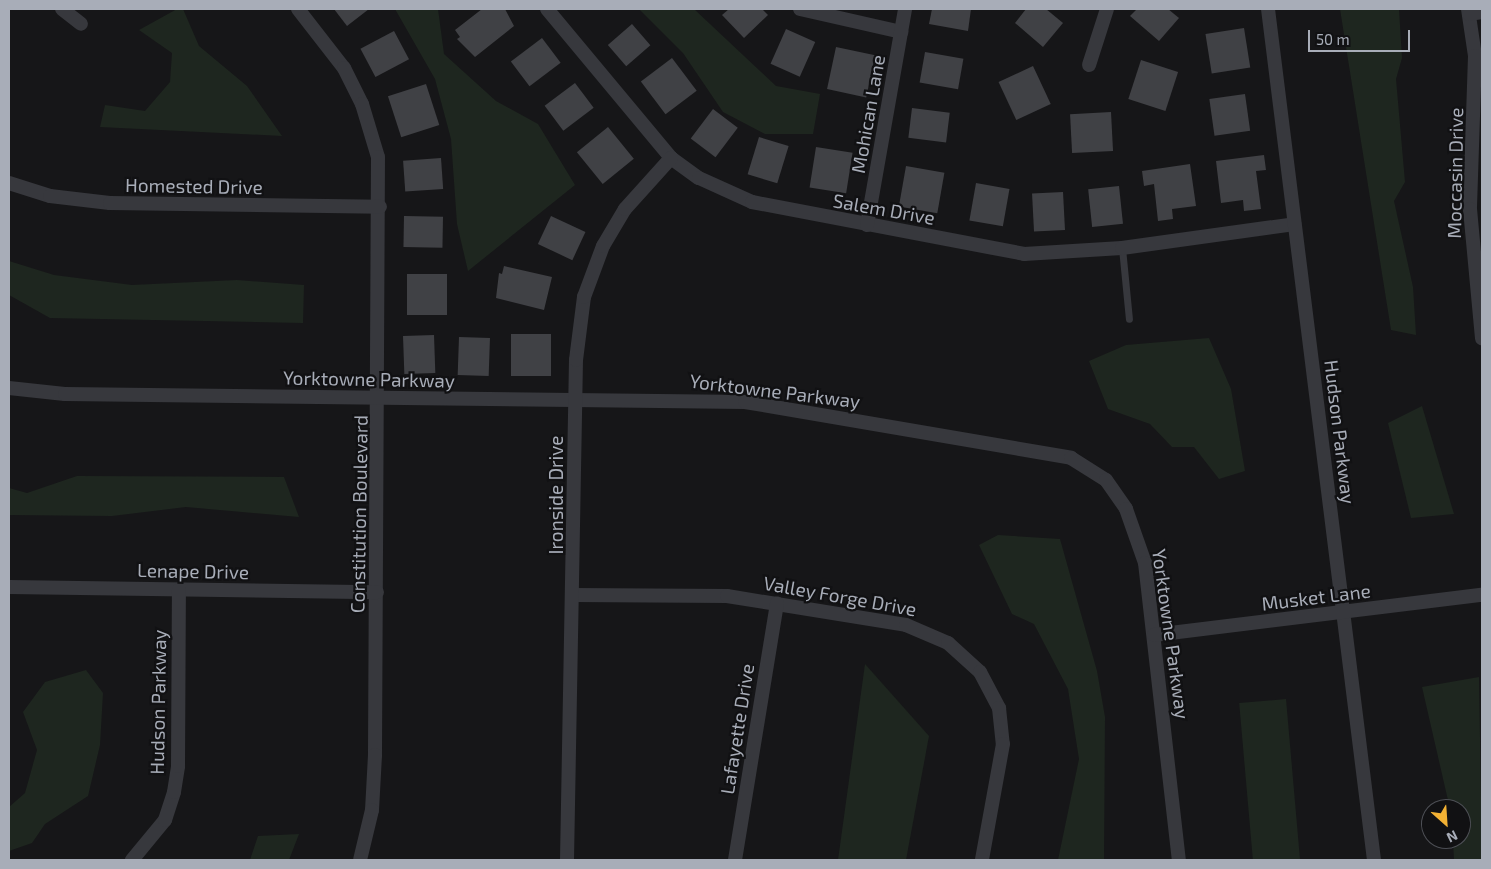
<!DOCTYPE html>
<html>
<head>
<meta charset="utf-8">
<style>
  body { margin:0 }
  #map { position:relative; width:1491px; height:869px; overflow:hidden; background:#161618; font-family:"Exo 2",sans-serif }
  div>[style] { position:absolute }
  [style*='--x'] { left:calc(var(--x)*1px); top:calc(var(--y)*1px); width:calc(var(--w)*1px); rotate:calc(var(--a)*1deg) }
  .green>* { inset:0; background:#1e261f; transform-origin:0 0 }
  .building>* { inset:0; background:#404145; transform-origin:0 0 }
  .service>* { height:7px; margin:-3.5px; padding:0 3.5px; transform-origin:3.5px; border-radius:3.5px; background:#37383d }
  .minor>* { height:14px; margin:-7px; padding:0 7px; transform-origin:7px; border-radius:7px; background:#37383d }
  span { translate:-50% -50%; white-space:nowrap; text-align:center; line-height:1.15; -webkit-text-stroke:4.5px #111113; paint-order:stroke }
  .street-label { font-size:19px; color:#a8adb8 }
  .frame { position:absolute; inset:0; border:10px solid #a8adb8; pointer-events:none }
  .north { position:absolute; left:1421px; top:799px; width:50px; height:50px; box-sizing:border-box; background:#111113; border:1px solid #4d4f55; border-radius:50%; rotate:154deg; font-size:14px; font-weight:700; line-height:20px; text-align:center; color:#a8adb8 }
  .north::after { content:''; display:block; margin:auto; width:18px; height:22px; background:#f2b134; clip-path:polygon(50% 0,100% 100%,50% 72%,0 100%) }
  .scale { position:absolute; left:1308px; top:30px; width:102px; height:22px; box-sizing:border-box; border:2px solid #a8adb8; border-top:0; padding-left:6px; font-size:15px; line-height:18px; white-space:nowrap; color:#a8adb8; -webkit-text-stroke:4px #111113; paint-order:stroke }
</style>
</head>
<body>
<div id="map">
  <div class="green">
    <div style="clip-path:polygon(177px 9px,183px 9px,199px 46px,247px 86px,282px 136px,100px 127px,105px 105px,145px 111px,170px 82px,172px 53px,139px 30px)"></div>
    <div style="clip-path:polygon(395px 9px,438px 9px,444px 54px,496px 101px,538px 124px,575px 185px,468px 271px,457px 224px,451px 139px,435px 79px)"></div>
    <div style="clip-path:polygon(639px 9px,694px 9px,776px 86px,820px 94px,813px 134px,765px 134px,723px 112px,683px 53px)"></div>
    <div style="clip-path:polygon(1340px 9px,1399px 9px,1402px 58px,1396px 79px,1405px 182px,1394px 201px,1413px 287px,1416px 335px,1391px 330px)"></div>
    <div style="clip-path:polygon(9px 261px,54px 275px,132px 285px,237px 280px,304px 285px,303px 323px,50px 318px,9px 295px)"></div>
    <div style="clip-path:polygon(1209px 338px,1231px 389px,1245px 471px,1219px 479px,1194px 447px,1172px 447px,1150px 424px,1108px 409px,1089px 361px,1126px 345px)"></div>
    <div style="clip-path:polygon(1422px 406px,1454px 514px,1411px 518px,1388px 423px)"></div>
    <div style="clip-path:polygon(77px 476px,284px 477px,299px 517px,186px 507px,112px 516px,9px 515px,9px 488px,27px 493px)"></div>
    <div style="clip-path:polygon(998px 535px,1060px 539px,1097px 671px,1105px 717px,1104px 860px,1058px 860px,1079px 759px,1068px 689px,1034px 624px,1012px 614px,979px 545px)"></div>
    <div style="clip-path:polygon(865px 664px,929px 736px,906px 860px,838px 860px)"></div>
    <div style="clip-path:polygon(86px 670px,103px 693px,100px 745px,88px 796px,45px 824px,32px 843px,9px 851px,9px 807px,25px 793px,37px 750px,23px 712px,45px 682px)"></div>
    <div style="clip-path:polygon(1479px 677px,1482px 860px,1454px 860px,1453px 839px,1461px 839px,1461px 809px,1450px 809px,1422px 687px)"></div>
    <div style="left:1286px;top:699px;width:162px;height:47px;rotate:85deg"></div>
    <div style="clip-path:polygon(299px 834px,289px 860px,250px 860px,258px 836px)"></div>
  </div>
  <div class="building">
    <div style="clip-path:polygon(334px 9px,369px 9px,347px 26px)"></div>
    <div style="clip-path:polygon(482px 9px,505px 9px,514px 26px,475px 57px,457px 39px,460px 37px,455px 30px)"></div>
    <div style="clip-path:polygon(729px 9px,762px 9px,768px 15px,744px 38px,722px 15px)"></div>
    <div style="clip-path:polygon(932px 9px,971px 9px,968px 31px,929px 24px)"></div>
    <div style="clip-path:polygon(1026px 9px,1046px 9px,1063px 23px,1043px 47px,1015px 23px)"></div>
    <div style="clip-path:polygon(1137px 9px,1168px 9px,1179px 18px,1159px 41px,1130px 16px)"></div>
    <div style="left:632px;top:24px;width:28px;height:32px;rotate:49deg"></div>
    <div style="left:1244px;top:28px;width:40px;height:39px;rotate:81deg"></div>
    <div style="left:786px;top:29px;width:32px;height:38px;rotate:24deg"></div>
    <div style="left:394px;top:31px;width:32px;height:38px;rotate:62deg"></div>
    <div style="left:542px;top:38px;width:31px;height:39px;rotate:53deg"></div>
    <div style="left:836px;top:47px;width:40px;height:43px;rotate:12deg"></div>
    <div style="left:925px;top:52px;width:39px;height:31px;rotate:10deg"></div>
    <div style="left:672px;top:58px;width:41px;height:39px;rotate:53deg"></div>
    <div style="left:1141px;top:60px;width:39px;height:41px;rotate:18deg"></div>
    <div style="left:1033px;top:66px;width:42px;height:38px;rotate:65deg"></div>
    <div style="left:575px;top:83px;width:31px;height:38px;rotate:53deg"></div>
    <div style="left:426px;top:84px;width:43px;height:40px;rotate:72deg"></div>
    <div style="left:1245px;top:94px;width:37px;height:36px;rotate:82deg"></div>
    <div style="left:912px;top:108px;width:38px;height:30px;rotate:7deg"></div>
    <div style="left:713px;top:109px;width:31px;height:37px;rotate:37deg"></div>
    <div style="left:1111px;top:112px;width:39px;height:41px;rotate:87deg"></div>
    <div style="left:608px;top:127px;width:41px;height:40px;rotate:51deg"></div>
    <div style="left:759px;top:137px;width:31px;height:39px;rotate:17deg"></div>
    <div style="left:816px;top:147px;width:37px;height:41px;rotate:9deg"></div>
    <div style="clip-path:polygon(1264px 155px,1266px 170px,1256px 171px,1261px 209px,1244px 211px,1243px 200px,1221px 203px,1216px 161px)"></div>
    <div style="left:441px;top:158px;width:31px;height:38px;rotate:86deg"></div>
    <div style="clip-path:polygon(1190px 164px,1196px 206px,1172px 209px,1173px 219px,1158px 221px,1154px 184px,1144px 186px,1142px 171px)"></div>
    <div style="left:906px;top:166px;width:39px;height:41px;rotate:10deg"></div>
    <div style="left:976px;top:183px;width:34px;height:38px;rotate:10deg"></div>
    <div style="left:1119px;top:186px;width:38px;height:31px;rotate:84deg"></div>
    <div style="left:1063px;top:192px;width:38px;height:31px;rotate:87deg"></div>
    <div style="left:404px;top:216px;width:39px;height:31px;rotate:1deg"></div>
    <div style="left:551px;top:216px;width:38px;height:31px;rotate:25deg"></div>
    <div style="clip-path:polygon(504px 266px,552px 277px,544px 310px,496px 298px,499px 273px,502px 274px)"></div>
    <div style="left:407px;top:274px;width:40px;height:41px"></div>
    <div style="left:551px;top:334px;width:42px;height:40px;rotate:90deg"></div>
    <div style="left:434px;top:335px;width:38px;height:31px;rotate:88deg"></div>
    <div style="left:459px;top:337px;width:31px;height:38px;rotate:2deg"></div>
  </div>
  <div class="service">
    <div style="--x:1122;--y:248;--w:71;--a:84.4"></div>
  </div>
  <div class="minor">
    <div style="--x:62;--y:9;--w:24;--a:38"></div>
    <div style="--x:298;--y:9;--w:75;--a:52.1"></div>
    <div style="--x:344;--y:68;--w:40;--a:63.4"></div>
    <div style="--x:362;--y:104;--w:55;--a:73.2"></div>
    <div style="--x:378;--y:157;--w:598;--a:90.29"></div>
    <div style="--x:375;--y:755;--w:55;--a:93.1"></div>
    <div style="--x:372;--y:810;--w:51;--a:103.5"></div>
    <div style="--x:547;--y:9;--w:194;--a:50.2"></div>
    <div style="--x:671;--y:158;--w:34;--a:36"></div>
    <div style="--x:699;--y:178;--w:58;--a:24.4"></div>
    <div style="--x:752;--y:202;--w:277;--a:10.8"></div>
    <div style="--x:1024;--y:254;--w:98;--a:-3.5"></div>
    <div style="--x:1122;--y:248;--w:174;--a:-7.9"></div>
    <div style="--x:800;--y:9;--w:104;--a:12.8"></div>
    <div style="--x:1268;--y:9;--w:858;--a:82.9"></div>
    <div style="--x:1468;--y:9;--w:48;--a:81.5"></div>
    <div style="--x:1475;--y:56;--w:153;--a:91.9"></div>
    <div style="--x:1470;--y:209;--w:130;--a:84.7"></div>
    <div style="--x:1469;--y:14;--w:13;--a:-9"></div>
    <div style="--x:1089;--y:65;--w:59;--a:-72.2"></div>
    <div style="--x:9;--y:183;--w:43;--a:17.6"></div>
    <div style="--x:50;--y:196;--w:60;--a:6.7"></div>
    <div style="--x:110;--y:203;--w:270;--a:0.8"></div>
    <div style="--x:867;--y:225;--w:219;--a:-80"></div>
    <div style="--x:9;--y:388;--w:56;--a:6.1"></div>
    <div style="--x:65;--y:394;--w:680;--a:0.67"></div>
    <div style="--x:745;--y:402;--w:331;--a:9.7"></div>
    <div style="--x:1071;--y:458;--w:41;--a:32.2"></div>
    <div style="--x:1106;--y:480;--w:35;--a:55"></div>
    <div style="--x:1126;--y:509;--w:57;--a:70.6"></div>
    <div style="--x:1145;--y:563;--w:299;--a:83.5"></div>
    <div style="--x:9;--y:587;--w:368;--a:0.8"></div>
    <div style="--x:574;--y:595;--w:153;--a:0.4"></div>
    <div style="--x:727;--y:596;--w:181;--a:9.2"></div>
    <div style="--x:906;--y:625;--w:46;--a:23.2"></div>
    <div style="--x:948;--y:643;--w:43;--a:42.2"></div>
    <div style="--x:980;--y:672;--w:41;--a:62.2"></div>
    <div style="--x:999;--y:708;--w:36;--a:84"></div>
    <div style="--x:1003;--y:744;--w:118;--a:100.3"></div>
    <div style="--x:1154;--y:635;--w:330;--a:-7"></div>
    <div style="--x:132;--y:860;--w:52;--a:-50.5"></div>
    <div style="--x:165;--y:820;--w:29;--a:-72"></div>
    <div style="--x:174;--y:792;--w:26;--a:-81"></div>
    <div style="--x:178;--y:766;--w:176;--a:-89.7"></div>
    <div style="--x:567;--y:860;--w:500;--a:-88.97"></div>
    <div style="--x:576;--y:360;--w:64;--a:-82.8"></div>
    <div style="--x:584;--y:297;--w:54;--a:-69.6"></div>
    <div style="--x:603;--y:246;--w:43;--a:-59.3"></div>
    <div style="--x:625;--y:209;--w:69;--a:-48"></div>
    <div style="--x:735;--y:860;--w:260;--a:-80.7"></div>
  </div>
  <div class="street-label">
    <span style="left:868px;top:114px;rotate:-80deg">Mohican Lane</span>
    <span style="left:1455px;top:173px;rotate:-89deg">Moccasin Drive</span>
    <span style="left:194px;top:186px;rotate:1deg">Homested Drive</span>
    <span style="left:884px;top:209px;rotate:10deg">Salem Drive</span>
    <span style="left:369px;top:379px;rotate:1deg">Yorktowne Parkway</span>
    <span style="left:775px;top:391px;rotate:7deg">Yorktowne Parkway</span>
    <span style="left:1340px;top:432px;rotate:83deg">Hudson Parkway</span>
    <span style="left:556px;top:495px;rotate:-90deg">Ironside Drive</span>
    <span style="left:359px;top:514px;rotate:-89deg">Constitution Boulevard</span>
    <span style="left:193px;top:571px;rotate:1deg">Lenape Drive</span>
    <span style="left:840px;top:596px;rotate:10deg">Valley Forge Drive</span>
    <span style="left:1316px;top:597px;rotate:-7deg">Musket Lane</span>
    <span style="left:1171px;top:634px;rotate:82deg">Yorktowne Parkway</span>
    <span style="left:158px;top:702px;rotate:-89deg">Hudson Parkway</span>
    <span style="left:737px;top:729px;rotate:-81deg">Lafayette Drive</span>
  </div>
  <div class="frame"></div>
  <div class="north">N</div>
  <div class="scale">50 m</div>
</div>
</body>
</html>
